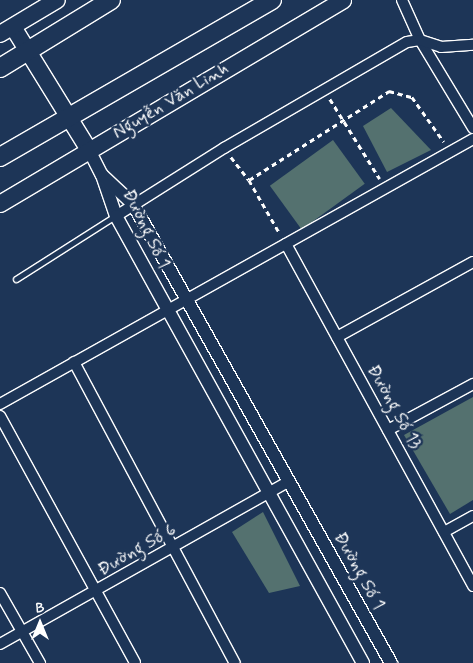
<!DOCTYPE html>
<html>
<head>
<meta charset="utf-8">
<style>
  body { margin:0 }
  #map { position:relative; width:473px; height:663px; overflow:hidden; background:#1d3557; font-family:Mynerve,sans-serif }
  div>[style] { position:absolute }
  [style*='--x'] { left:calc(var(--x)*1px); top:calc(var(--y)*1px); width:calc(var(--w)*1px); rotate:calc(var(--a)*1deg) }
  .green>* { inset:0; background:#54716f; transform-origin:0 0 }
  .path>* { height:2.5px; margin-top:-1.25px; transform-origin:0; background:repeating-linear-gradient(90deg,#fff 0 5px,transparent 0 9px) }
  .roads { filter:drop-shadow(1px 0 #fff) drop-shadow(-1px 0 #fff) drop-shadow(0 1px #fff) drop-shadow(0 -1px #fff) }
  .service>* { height:5px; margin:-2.5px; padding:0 2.5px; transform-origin:2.5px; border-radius:2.5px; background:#1d3557 }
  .minor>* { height:10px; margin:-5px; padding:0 5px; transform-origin:5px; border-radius:5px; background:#1d3557 }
  .tertiary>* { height:12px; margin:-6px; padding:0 6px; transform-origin:6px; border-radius:6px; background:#1d3557 }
  .primary>* { height:16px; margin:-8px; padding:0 8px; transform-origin:8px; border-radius:8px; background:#1d3557 }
  .trunk>* { height:18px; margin:-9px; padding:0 9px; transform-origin:9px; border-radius:9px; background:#1d3557 }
  span { translate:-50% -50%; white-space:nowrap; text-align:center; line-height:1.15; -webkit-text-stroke:5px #1d3557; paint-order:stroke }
  .street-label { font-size:18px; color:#fff }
  .north { position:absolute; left:15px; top:598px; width:50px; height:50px; -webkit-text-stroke:4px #1d3557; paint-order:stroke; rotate:0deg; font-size:14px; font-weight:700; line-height:20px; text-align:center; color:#fff }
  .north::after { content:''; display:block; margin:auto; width:18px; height:22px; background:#fff; clip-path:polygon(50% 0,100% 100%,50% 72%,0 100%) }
</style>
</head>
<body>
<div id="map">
  <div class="green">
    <div style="clip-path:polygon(391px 108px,431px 150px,387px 172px,363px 126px)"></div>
    <div style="left:333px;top:140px;width:54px;height:78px;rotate:54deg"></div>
    <div style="clip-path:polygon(473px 397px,473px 500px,450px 514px,404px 435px)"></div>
    <div style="clip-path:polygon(263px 512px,300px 586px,269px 593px,232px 532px)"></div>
  </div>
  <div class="path">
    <div style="--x:330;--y:99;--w:94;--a:58"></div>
    <div style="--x:231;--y:157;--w:29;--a:52"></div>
    <div style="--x:249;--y:180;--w:62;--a:60.1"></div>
    <div style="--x:249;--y:180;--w:166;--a:-32.4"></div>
    <div style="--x:389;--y:91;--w:24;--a:15"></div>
    <div style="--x:412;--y:97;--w:55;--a:54.6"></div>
  </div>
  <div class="roads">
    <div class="service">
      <div style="--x:16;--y:279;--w:117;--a:-32.5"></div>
    </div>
    <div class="minor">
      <div style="--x:402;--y:0;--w:44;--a:65.8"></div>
      <div style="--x:420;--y:40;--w:103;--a:58.9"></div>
      <div style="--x:116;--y:216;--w:128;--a:-32.2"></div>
      <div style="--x:224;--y:148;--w:211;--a:-30.1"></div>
      <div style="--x:407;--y:42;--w:13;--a:-9"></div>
      <div style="--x:420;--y:40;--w:22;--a:18"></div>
      <div style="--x:441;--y:47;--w:32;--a:-4"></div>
      <div style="--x:286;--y:244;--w:390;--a:61.3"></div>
      <div style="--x:337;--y:337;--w:155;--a:-28.9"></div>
      <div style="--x:74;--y:362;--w:341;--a:61.9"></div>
      <div style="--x:0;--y:404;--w:542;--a:-29.26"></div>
      <div style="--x:0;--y:416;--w:281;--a:61.3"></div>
      <div style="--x:388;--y:430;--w:97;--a:-28.4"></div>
      <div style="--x:444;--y:532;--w:33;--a:-29"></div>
      <div style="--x:0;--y:593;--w:81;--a:60.3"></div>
      <div style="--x:0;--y:644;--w:332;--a:-29.4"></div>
    </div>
    <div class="tertiary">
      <div style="--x:89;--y:150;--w:28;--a:63"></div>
      <div style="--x:102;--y:175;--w:43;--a:71.1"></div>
      <div style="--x:116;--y:216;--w:511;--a:61.08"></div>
      <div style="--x:103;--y:176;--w:41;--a:43"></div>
      <div style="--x:133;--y:204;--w:527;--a:60.66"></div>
    </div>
    <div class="primary">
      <div style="--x:13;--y:27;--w:145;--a:58.3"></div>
      <div style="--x:0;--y:34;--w:66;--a:-30.8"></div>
      <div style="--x:0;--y:204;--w:399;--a:-30.7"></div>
    </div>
    <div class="trunk">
      <div style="--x:0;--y:68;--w:130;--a:-31.5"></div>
      <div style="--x:0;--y:157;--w:314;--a:-30"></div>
    </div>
  </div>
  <div class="street-label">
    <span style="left:171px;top:101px;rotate:-31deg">Nguyễn Văn Linh</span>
    <span style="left:146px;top:229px;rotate:64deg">Đường Số 1</span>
    <span style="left:394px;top:407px;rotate:61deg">Đường Số 13</span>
    <span style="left:137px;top:550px;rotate:-30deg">Đường Số 6</span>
    <span style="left:359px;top:571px;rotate:61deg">Đường Số 1</span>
  </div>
  <div class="north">B</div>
</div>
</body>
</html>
